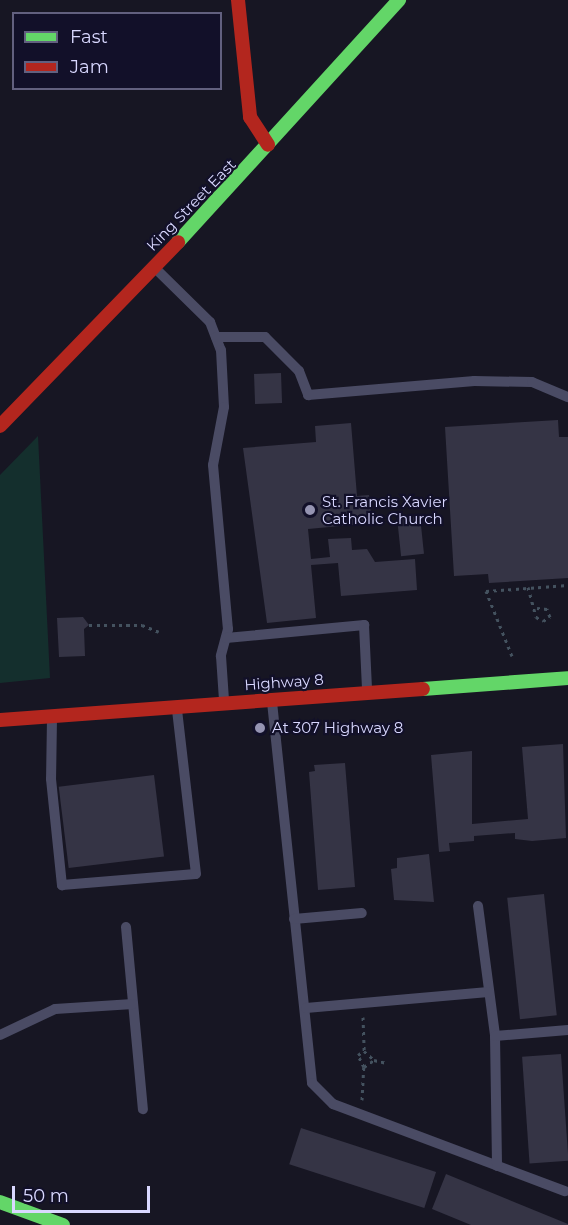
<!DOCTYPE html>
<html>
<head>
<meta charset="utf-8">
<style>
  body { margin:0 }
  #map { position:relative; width:568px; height:1225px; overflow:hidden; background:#171623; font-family:Montserrat,sans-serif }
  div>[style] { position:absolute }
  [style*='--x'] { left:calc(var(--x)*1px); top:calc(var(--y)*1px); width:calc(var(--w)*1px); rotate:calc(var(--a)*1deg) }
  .green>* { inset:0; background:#142f2d }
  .building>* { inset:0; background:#353445; transform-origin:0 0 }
  .path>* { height:3px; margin-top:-1.5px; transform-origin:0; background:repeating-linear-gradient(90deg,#44525f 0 3px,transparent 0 7.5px) }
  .lane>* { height:10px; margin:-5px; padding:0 5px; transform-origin:5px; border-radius:5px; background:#4a4b64 }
  .fast>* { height:14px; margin:-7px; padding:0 7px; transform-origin:7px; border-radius:7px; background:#63d668 }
  .jam>* { height:14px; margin:-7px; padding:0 7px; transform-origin:7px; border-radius:7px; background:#b3261e }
  .dots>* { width:16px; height:16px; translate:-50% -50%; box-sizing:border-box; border:3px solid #121029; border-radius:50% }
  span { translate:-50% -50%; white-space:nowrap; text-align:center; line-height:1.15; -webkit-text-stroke:4.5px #121029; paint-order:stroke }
  .street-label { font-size:15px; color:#d9d8ff }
  .poi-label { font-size:15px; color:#d9d8ff }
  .left { translate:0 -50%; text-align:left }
  .legend { position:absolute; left:12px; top:12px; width:210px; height:78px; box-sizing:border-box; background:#121029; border:2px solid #62607f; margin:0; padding:8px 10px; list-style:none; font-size:18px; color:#d9d8ff }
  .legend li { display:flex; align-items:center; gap:12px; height:30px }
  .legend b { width:30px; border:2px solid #62607f }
  .scale { position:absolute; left:12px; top:1186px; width:138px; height:27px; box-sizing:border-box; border:3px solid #d9d8ff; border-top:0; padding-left:8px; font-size:18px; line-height:21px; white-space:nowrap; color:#d9d8ff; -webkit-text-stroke:4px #121029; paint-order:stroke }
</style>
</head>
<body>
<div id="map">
  <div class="green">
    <div style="clip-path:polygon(38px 436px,50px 678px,0 683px,0 475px)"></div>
  </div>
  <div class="building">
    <div style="left:281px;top:373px;width:30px;height:27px;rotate:88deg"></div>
    <div style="clip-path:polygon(558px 420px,559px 437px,568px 437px,568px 578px,489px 583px,488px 574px,454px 576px,445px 427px)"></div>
    <div style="clip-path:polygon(351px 423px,357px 496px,369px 495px,372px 523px,308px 529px,311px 559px,330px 557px,328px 539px,351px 538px,352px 550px,367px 549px,375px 562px,415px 559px,417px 590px,341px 596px,338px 563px,311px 565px,316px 618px,267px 623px,243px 448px,316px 442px,315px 426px)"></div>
    <div style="left:420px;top:516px;width:38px;height:23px;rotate:84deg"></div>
    <div style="clip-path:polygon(83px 617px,89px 625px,84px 629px,85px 656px,59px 657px,57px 618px)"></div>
    <div style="clip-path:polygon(563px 744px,566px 838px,532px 841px,515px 839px,515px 833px,474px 836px,474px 841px,449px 843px,450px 851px,439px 852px,431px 755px,472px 751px,472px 824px,528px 819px,522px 747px)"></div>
    <div style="clip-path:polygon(345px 763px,355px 887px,318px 890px,309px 772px,315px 771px,314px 765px)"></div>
    <div style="left:154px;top:775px;width:82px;height:96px;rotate:83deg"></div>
    <div style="clip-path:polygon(429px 854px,434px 902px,394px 900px,391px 869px,397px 868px,397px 858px)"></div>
    <div style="left:544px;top:894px;width:122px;height:37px;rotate:84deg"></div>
    <div style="left:561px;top:1054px;width:107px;height:39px;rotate:86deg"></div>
    <div style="left:301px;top:1128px;width:142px;height:38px;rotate:18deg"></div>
    <div style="clip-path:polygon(446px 1174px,568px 1224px,568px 1225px,471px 1225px,432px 1209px)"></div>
  </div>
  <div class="path">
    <div style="--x:528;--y:587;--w:31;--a:75"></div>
    <div style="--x:536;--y:617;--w:8;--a:30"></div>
    <div style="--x:543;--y:621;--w:8;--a:-30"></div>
    <div style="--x:550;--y:617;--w:9;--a:-111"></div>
    <div style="--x:547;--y:609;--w:10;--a:-174"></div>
    <div style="--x:89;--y:625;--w:53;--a:0"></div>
    <div style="--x:142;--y:625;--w:18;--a:22"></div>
    <div style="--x:512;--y:656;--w:70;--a:-111.8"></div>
    <div style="--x:486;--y:591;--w:82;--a:-4.2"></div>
    <div style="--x:363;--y:1017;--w:34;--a:88"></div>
    <div style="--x:364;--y:1067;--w:13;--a:-117"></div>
    <div style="--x:358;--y:1055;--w:7;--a:-34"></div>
    <div style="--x:364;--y:1051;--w:13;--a:42"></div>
    <div style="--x:362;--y:1100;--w:33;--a:-87"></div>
    <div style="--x:364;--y:1067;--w:12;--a:-35"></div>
    <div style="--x:374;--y:1060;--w:13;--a:13"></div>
  </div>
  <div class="lane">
    <div style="--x:156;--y:269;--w:76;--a:44.5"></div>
    <div style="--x:210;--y:322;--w:30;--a:69"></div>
    <div style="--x:221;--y:350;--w:57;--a:87"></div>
    <div style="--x:224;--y:407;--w:59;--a:100.7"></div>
    <div style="--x:213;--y:465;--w:165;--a:84.8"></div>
    <div style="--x:228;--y:629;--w:28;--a:105"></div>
    <div style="--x:221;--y:656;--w:44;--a:86.1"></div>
    <div style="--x:216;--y:337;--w:49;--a:0"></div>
    <div style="--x:265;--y:337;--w:48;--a:45"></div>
    <div style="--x:299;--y:371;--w:26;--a:69"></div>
    <div style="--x:308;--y:395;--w:167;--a:-4.8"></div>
    <div style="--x:474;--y:381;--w:58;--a:1"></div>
    <div style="--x:532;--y:382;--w:39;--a:23"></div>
    <div style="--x:226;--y:638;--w:139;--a:-5.4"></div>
    <div style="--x:364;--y:625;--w:64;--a:87.3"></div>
    <div style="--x:272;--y:702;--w:383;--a:84"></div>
    <div style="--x:312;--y:1083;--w:30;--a:45"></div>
    <div style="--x:333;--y:1104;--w:248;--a:20.6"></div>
    <div style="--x:52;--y:718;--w:61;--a:90.9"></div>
    <div style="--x:51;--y:779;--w:107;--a:84.1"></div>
    <div style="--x:62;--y:885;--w:134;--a:-4.7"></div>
    <div style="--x:196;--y:874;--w:164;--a:-96.6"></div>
    <div style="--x:478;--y:906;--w:131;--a:82.5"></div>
    <div style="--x:495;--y:1036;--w:130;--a:89.1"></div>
    <div style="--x:294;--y:919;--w:68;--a:-5"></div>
    <div style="--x:126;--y:927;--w:183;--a:84.7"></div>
    <div style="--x:306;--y:1008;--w:183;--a:-5"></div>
    <div style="--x:0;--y:1035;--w:61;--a:-25.3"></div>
    <div style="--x:55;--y:1009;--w:78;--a:-3.7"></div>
    <div style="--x:495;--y:1036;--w:73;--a:-4.7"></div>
  </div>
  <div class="fast">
    <div style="--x:178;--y:242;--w:328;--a:-47.6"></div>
    <div style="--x:423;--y:689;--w:145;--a:-4.3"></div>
    <div style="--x:0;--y:1202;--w:67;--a:20.1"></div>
  </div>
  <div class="jam">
    <div style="--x:238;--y:0;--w:118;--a:84.1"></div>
    <div style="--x:250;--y:117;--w:33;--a:57"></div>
    <div style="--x:0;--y:426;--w:256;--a:-45.9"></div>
    <div style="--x:0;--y:720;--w:424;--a:-4.2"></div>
  </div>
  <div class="dots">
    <div style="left:310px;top:510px;background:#9594b2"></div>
    <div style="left:260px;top:728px;background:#9594b2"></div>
  </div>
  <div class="street-label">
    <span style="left:191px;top:205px;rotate:-46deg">King Street East</span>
    <span style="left:284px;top:682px;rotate:-4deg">Highway 8</span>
  </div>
  <div class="poi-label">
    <span class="left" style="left:322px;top:510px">St. Francis Xavier<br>Catholic Church</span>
    <span class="left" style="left:272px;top:728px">At 307 Highway 8</span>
  </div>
  <ul class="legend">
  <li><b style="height:8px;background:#63d668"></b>Fast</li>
  <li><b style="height:8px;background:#b3261e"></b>Jam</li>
  </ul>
  <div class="scale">50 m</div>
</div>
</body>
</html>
